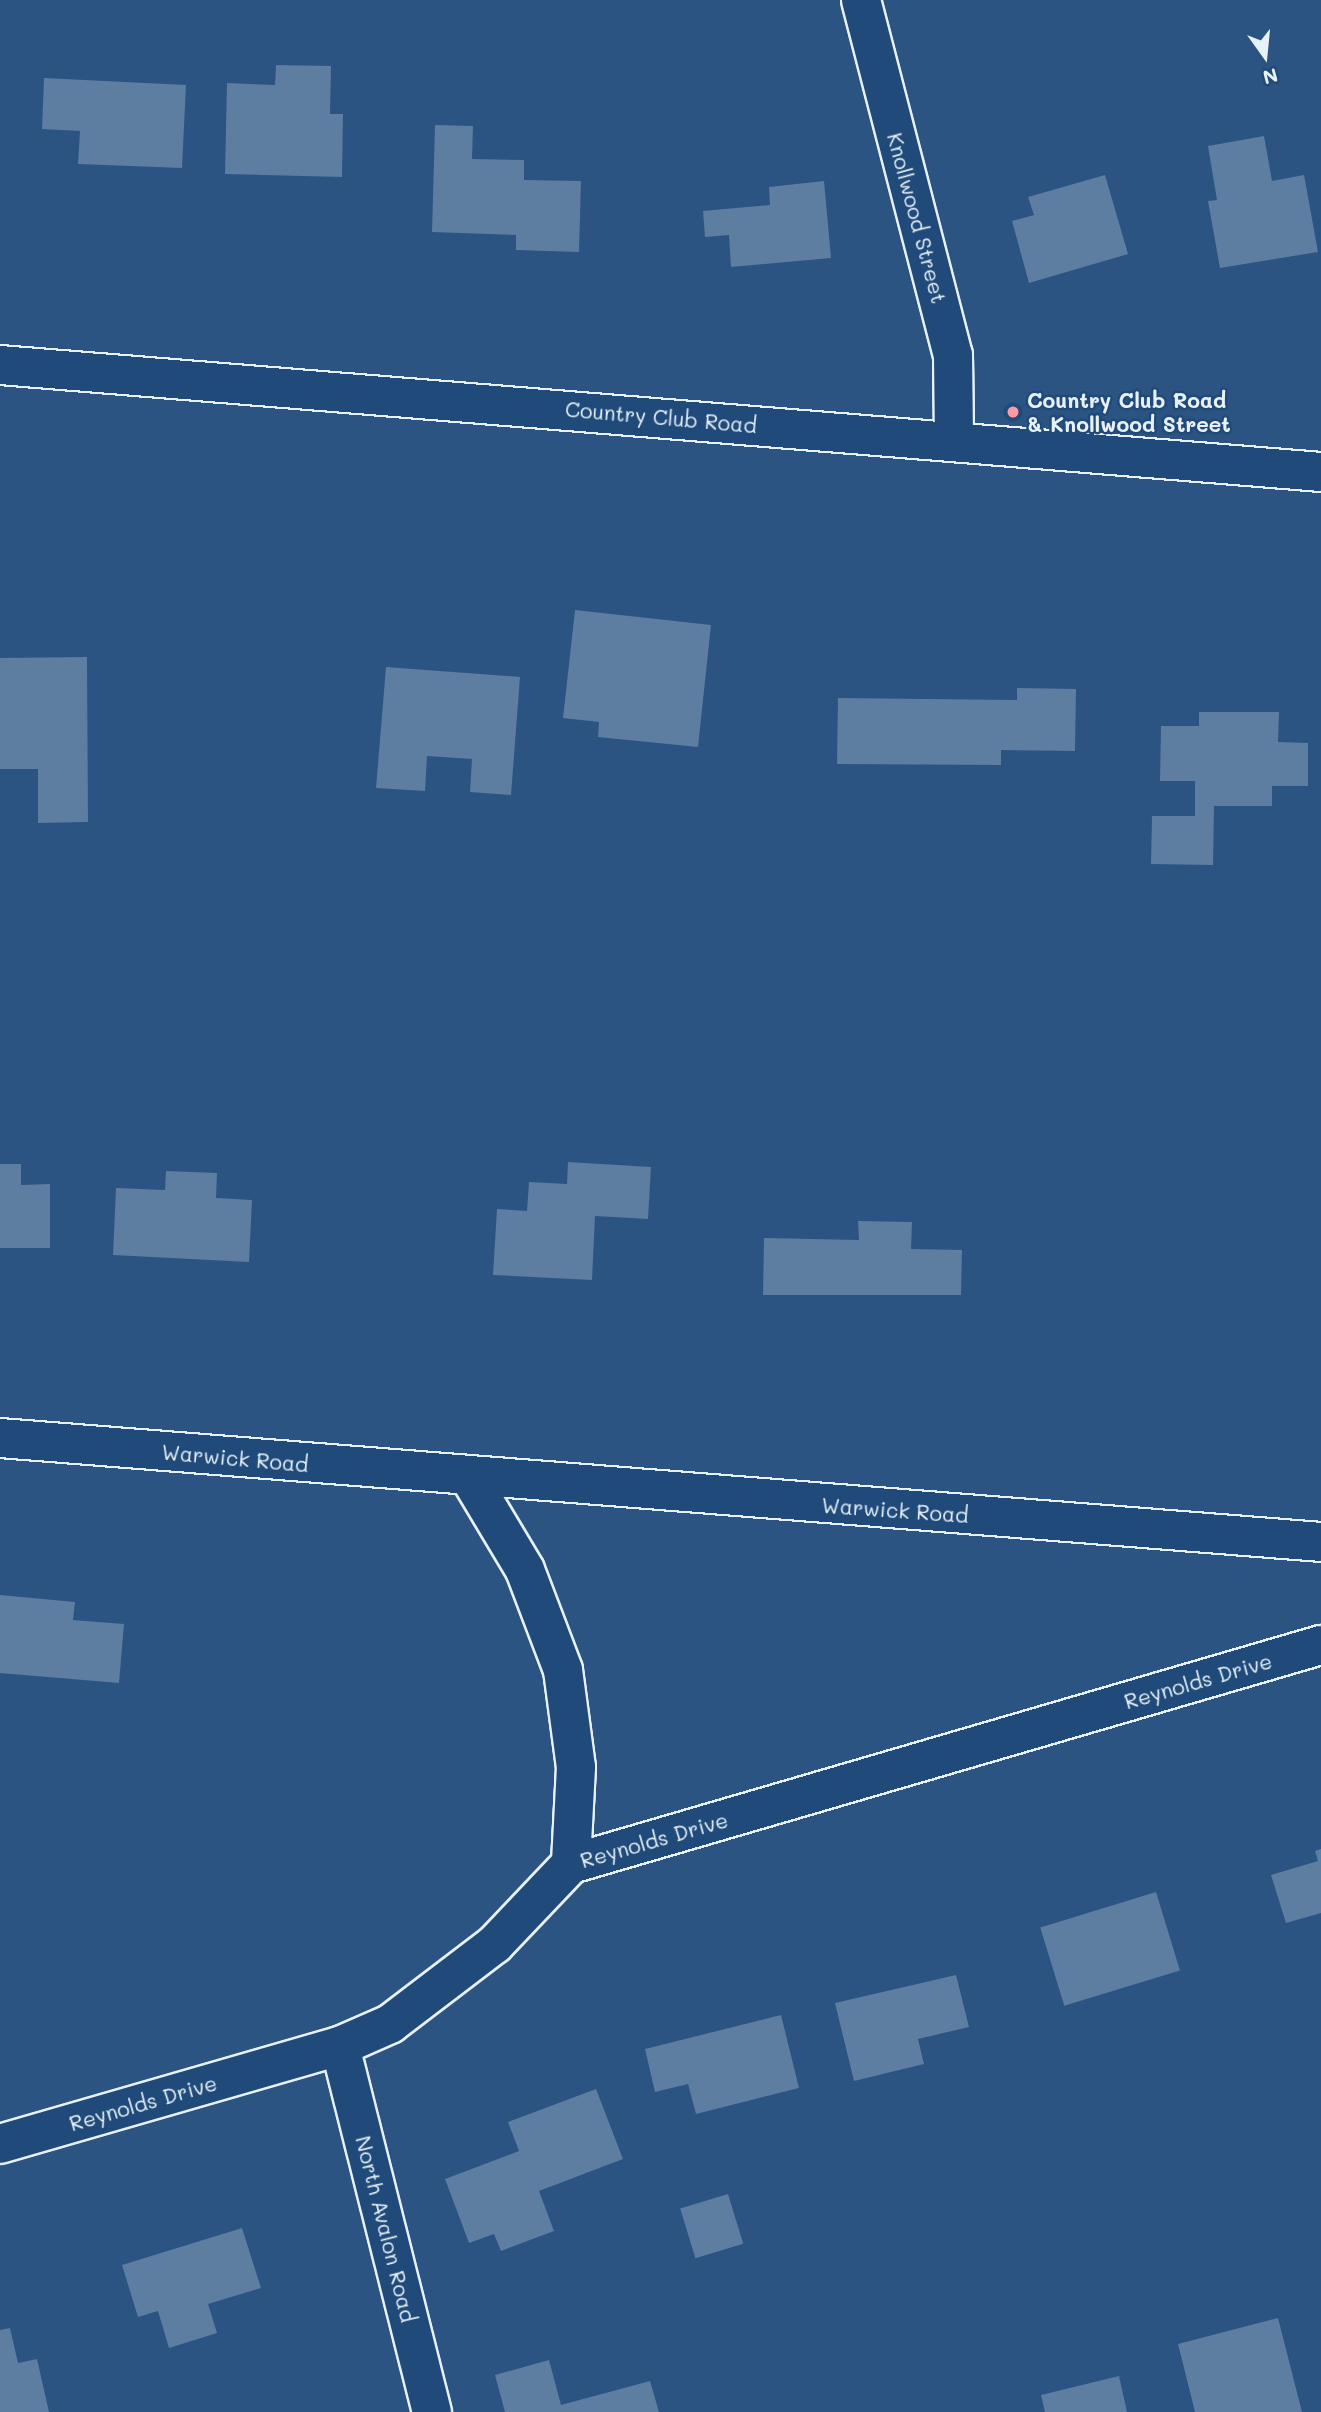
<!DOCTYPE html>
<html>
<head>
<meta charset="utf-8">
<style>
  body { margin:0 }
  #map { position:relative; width:1321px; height:2412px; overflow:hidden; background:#2b5482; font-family:Mali,sans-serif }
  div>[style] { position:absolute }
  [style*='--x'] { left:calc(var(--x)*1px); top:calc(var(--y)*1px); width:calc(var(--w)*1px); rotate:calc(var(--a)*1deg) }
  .building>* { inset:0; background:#5d7da1; transform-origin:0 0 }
  .roads { filter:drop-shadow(2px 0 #e8f1f8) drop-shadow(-2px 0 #e8f1f8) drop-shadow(0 2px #e8f1f8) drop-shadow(0 -2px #e8f1f8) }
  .minor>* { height:38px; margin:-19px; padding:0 19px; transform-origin:19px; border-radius:19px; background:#1f4a7a }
  .major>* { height:38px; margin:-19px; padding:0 19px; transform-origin:19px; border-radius:19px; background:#1f4a7a }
  .dots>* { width:19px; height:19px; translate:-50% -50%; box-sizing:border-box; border:4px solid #1f4a7a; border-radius:50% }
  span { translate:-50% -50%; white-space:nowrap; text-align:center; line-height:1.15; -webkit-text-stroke:5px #1f4a7a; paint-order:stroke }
  .street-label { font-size:21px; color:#e8f1f8 }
  .poi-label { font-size:21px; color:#e8f1f8; font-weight:700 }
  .left { translate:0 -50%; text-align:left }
  .north { position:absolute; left:1230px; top:21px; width:70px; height:70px; -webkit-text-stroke:5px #1f4a7a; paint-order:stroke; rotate:165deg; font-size:19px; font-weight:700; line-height:28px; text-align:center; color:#e8f1f8 }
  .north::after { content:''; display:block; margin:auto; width:24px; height:32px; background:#e8f1f8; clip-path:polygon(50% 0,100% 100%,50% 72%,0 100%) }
</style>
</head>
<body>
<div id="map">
  <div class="building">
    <div style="clip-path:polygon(276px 65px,331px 66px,330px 114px,343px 114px,342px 177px,225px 174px,227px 83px,275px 85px)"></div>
    <div style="clip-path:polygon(44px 78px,186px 85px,182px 168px,78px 164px,80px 131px,42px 129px)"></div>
    <div style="clip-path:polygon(435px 125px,473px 126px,472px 159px,524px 160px,524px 180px,581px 181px,579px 252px,516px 250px,516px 235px,432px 232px)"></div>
    <div style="clip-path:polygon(1264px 136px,1272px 181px,1304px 175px,1318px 252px,1220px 268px,1208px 201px,1217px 200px,1208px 146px)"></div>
    <div style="clip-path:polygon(1105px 175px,1128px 254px,1029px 283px,1012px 221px,1034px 215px,1028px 197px)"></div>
    <div style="clip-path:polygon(824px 181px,831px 258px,731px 267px,729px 235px,705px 237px,703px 211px,770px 205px,769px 187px)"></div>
    <div style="clip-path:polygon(575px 610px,711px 625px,698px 747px,598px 737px,599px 722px,563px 718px)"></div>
    <div style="clip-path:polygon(87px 657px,88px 822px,38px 823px,38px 769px,0 769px,0 658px)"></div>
    <div style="clip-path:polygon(386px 667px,520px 677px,511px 795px,470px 792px,472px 759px,427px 756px,425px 791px,376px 788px)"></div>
    <div style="clip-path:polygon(1017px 688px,1076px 689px,1075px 751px,1001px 750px,1001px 765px,837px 764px,838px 698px,1017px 700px)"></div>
    <div style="clip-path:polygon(1199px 712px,1279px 712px,1278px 742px,1308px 743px,1308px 786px,1272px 786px,1272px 806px,1214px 806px,1213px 865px,1151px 864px,1152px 816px,1195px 816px,1195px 781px,1160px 781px,1161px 726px,1199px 726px)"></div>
    <div style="clip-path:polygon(568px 1162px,651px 1167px,648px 1219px,595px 1216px,592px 1280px,493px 1275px,497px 1209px,527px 1211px,529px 1182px,567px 1184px)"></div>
    <div style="clip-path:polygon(0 1164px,21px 1164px,21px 1185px,50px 1184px,50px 1248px,0 1248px)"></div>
    <div style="clip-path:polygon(166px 1171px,217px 1173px,216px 1198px,252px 1200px,249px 1262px,113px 1255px,116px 1188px,165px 1190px)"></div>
    <div style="clip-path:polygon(858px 1221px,912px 1222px,911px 1249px,962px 1250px,961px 1295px,763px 1295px,764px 1238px,859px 1240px)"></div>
    <div style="clip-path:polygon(0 1595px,75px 1602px,73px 1620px,124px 1624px,119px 1683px,0 1673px)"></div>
    <div style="clip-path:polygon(1321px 1849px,1321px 1913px,1286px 1923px,1271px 1875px,1318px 1861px,1315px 1851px)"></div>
    <div style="left:1156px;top:1892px;width:82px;height:121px;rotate:73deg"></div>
    <div style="clip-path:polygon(956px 1975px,969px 2027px,918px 2039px,924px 2064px,854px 2081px,835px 2003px)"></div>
    <div style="clip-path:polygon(781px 2015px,799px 2088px,696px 2114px,688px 2084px,655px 2092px,645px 2049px)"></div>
    <div style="clip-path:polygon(596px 2089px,623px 2159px,539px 2191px,554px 2231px,501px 2251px,494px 2234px,469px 2243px,445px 2179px,519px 2151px,508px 2122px)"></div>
    <div style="left:728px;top:2194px;width:52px;height:50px;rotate:73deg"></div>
    <div style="clip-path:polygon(242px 2228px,261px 2288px,208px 2304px,217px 2333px,169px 2348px,158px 2311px,138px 2317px,122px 2265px)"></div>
    <div style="clip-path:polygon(1278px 2318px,1302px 2412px,1195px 2412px,1178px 2344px)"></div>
    <div style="clip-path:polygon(10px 2328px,18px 2363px,37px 2359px,49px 2412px,0 2412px,0 2330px)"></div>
    <div style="clip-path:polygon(549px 2360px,561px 2405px,650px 2381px,659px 2412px,505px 2412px,495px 2375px)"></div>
    <div style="clip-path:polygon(1119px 2376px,1127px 2412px,1045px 2412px,1041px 2395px)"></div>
  </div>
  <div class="roads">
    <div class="minor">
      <div style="--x:0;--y:1438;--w:1325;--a:4.5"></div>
      <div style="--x:470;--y:1478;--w:107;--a:59.1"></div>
      <div style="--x:525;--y:1570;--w:107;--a:69.2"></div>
      <div style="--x:563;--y:1670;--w:98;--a:82.4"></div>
      <div style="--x:576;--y:1767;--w:97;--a:93"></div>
      <div style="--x:340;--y:2046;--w:377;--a:75.9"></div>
      <div style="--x:0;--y:2144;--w:354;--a:-16.1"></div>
      <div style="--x:340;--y:2046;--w:55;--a:-23.7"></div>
      <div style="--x:390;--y:2024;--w:132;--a:-37.3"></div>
      <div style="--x:495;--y:1944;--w:110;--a:-46.5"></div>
      <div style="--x:571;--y:1864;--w:781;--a:-16.28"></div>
    </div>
    <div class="major">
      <div style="--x:861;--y:0;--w:367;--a:75.5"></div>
      <div style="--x:953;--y:355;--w:84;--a:89.3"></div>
      <div style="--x:0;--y:365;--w:1325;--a:4.63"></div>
    </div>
  </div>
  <div class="dots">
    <div style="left:1013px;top:412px;background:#ff9aa2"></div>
  </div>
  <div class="street-label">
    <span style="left:917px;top:218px;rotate:75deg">Knollwood Street</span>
    <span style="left:661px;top:417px;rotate:5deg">Country Club Road</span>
    <span style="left:235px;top:1458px;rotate:5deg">Warwick Road</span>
    <span style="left:895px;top:1510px;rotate:4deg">Warwick Road</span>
    <span style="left:1198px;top:1681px;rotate:-16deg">Reynolds Drive</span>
    <span style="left:654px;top:1840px;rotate:-16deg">Reynolds Drive</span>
    <span style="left:143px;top:2103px;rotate:-16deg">Reynolds Drive</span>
    <span style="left:386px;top:2229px;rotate:76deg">North Avalon Road</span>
  </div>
  <div class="poi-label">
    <span class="left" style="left:1027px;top:412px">Country Club Road<br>&amp; Knollwood Street</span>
  </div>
  <div class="north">N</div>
</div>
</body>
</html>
